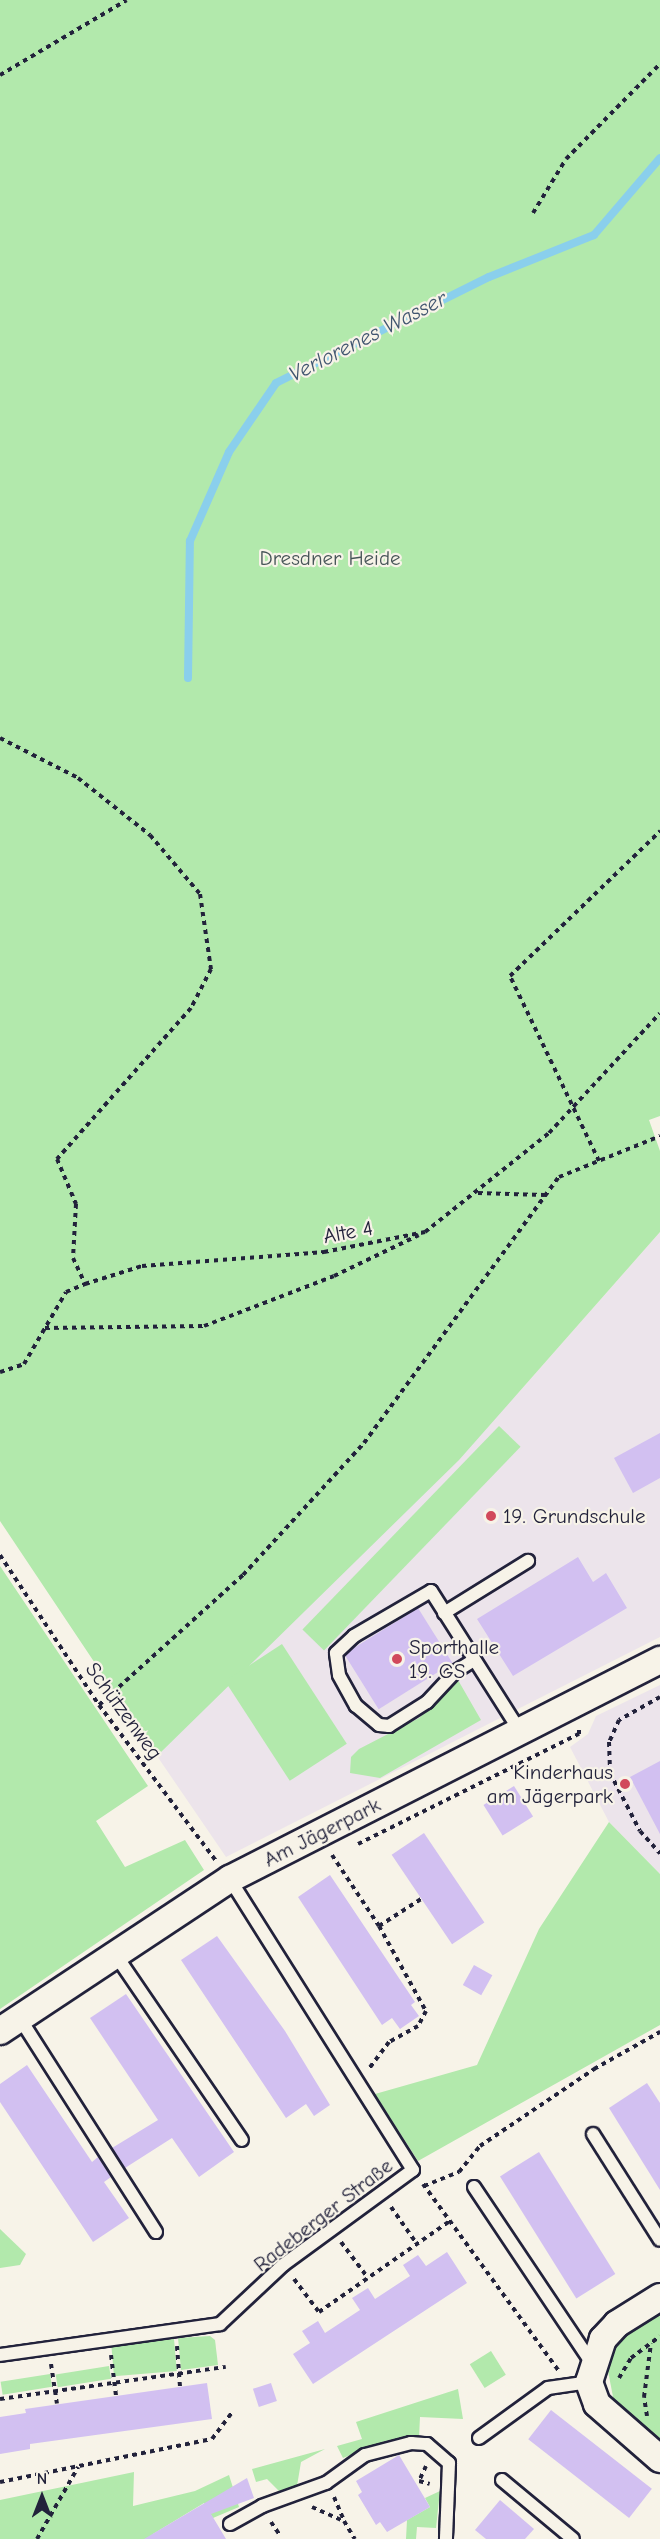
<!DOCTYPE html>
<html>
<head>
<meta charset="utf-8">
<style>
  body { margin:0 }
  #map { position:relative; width:660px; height:2539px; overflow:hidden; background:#f7f3e8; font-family:"Comic Neue",sans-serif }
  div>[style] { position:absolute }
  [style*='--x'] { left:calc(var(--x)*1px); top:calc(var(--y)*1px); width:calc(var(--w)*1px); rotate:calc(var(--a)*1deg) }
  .built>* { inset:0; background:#ece4eb }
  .green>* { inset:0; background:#b2e9ac; transform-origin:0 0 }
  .stream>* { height:8px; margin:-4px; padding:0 4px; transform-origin:4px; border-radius:4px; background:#8acfec }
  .building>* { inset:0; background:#d2c0f1; transform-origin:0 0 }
  .path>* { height:4px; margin-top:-2px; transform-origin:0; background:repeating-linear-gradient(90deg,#22223b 0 4.5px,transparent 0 9px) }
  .roads { filter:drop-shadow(2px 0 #22223b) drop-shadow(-2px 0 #22223b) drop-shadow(0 2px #22223b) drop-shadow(0 -2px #22223b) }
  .lane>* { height:12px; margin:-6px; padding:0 6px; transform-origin:6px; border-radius:6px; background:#f7f3e8 }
  .street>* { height:26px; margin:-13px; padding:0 13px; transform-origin:13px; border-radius:13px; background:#f7f3e8 }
  .dots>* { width:16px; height:16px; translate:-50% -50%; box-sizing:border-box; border:3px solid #f7f3e8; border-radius:50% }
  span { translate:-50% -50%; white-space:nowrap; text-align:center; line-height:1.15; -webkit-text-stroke:4.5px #f7f3e8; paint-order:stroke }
  .park-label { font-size:21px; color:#465457 }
  .street-label { font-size:21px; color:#22223b }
  .poi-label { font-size:21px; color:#22223b }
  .left { translate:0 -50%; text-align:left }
  .right { translate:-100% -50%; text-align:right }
  .water-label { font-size:22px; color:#415670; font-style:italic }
  .north { position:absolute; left:12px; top:2467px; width:60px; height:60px; -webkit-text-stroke:4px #f7f3e8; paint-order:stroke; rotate:0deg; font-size:16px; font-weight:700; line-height:24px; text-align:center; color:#22223b }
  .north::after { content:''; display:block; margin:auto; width:21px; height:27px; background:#22223b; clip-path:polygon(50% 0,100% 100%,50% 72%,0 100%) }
</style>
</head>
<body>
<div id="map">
  <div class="built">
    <div style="clip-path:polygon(660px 1232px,660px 1637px,226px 1857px,157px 1756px,519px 1392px)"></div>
    <div style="clip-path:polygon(660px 1685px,660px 1874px,609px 1822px,570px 1747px,588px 1734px,596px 1716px)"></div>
  </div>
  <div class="green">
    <div style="clip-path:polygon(0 0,660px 0,660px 1116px,649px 1120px,660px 1151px,660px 1232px,459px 1460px,157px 1756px,0 1521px)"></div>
    <div style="left:499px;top:1426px;width:30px;height:283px;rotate:44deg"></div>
    <div style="clip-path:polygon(0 1566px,148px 1786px,96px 1821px,125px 1867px,185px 1840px,204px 1870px,0 2009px)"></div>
    <div style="left:282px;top:1644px;width:119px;height:68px;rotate:57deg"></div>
    <div style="clip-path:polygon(458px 1680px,481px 1720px,380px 1778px,350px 1773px,351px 1757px,359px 1749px,419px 1718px)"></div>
    <div style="clip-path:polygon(609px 1822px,660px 1874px,660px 2025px,418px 2161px,375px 2094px,477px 2065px,539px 1929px)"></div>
    <div style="clip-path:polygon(0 2229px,26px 2254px,20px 2265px,0 2268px)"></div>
    <div style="clip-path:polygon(660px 2309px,660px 2444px,615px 2407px,608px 2371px,611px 2351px,622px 2335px)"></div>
    <div style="clip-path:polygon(210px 2336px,215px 2340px,218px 2365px,181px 2370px,178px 2338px)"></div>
    <div style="left:174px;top:2339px;width:32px;height:63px;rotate:85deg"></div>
    <div style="left:491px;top:2351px;width:28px;height:25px;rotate:58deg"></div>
    <div style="left:109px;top:2366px;width:13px;height:54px;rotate:81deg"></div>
    <div style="left:50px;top:2374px;width:13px;height:50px;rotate:81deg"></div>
    <div style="clip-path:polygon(458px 2389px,463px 2419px,420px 2417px,419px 2438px,385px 2441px,343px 2458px,337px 2446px,362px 2439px,356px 2422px)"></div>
    <div style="clip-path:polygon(325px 2449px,301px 2462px,297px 2486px,279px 2491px,267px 2479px,256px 2482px,252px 2469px)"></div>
    <div style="clip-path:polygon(134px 2472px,133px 2506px,195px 2491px,229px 2475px,239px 2507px,213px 2518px,204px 2503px,153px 2534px,155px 2539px,0 2539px,0 2500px)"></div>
    <div style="clip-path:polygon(440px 2491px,436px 2528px,417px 2527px,416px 2539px,406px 2539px,407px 2520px,430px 2507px,425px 2498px)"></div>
  </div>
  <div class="stream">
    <div style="--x:188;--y:678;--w:137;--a:-89.2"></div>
    <div style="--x:190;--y:541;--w:97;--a:-66.3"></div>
    <div style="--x:229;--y:452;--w:83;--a:-55.7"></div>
    <div style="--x:276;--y:383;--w:238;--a:-26.5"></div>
    <div style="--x:489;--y:277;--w:113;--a:-21.8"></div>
    <div style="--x:594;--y:235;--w:101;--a:-49.4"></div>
  </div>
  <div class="building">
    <div style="clip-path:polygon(660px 1433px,660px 1478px,633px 1493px,614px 1458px)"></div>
    <div style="clip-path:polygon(578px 1557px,593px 1582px,606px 1573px,627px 1608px,513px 1676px,477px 1619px)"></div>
    <div style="left:418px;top:1608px;width:65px;height:87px;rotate:58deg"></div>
    <div style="clip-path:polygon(660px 1761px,660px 1834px,630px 1777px)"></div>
    <div style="left:514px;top:1786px;width:36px;height:36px;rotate:58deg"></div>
    <div style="left:424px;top:1833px;width:108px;height:39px;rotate:56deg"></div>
    <div style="clip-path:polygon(330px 1875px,415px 2002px,411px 2005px,419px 2016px,400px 2029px,392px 2018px,382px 2025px,298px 1897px)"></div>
    <div style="clip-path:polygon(217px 1936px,285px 2031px,330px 2105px,314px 2116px,306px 2104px,286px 2118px,181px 1960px)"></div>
    <div style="left:474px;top:1965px;width:21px;height:23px;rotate:29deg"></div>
    <div style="clip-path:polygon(126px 1994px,234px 2152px,199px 2177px,172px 2138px,125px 2168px,112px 2148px,158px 2120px,90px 2018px)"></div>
    <div style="clip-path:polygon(27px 2065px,92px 2162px,98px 2157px,111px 2177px,104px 2182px,129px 2218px,93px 2242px,0 2102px,0 2084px)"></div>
    <div style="clip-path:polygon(647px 2083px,660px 2103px,660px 2190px,609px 2108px)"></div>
    <div style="left:539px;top:2152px;width:144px;height:46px;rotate:58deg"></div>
    <div style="clip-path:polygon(447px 2252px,467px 2283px,313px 2384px,293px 2354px,310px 2343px,302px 2331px,318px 2321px,325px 2333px,360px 2310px,352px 2298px,368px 2288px,375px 2299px,410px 2276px,403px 2265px,418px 2255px,426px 2266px)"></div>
    <div style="clip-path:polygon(207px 2383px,212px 2419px,30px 2444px,30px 2449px,0 2454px,0 2417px,26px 2413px,25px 2409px)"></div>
    <div style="left:271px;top:2383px;width:19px;height:19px;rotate:72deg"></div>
    <div style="left:551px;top:2410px;width:128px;height:37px;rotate:38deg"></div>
    <div style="clip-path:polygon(399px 2455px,430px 2507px,387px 2532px,380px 2522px,376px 2525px,358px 2495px,362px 2492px,356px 2481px)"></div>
    <div style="clip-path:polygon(247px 2478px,254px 2498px,211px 2514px,226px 2539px,144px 2539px)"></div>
    <div style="clip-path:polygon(500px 2500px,534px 2529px,525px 2539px,486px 2539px,475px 2530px)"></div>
  </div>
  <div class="path">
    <div style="--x:0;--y:75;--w:147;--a:-30.6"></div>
    <div style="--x:533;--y:213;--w:63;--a:-58.6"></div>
    <div style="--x:566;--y:159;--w:134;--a:-45.3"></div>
    <div style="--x:0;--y:738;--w:88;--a:27.1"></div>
    <div style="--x:78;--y:778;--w:92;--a:38.4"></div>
    <div style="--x:150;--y:835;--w:77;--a:49.7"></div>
    <div style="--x:200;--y:894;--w:76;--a:81.7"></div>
    <div style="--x:211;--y:969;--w:44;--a:117.1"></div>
    <div style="--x:191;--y:1008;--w:202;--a:131.6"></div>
    <div style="--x:57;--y:1159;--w:49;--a:67.1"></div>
    <div style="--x:76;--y:1204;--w:54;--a:93.2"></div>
    <div style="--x:73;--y:1258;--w:29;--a:65"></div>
    <div style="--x:599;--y:1161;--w:205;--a:-115.7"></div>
    <div style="--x:510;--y:976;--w:209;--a:-44"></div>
    <div style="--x:478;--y:1193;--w:67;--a:1.7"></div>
    <div style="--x:45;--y:1328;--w:159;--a:-0.7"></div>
    <div style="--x:204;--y:1326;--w:139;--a:-21"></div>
    <div style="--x:334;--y:1276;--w:94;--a:-25.8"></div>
    <div style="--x:0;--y:1372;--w:25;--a:-18"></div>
    <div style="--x:24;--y:1364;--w:83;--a:-59.7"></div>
    <div style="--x:66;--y:1292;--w:21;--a:-23"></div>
    <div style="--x:85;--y:1284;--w:60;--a:-17.5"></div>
    <div style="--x:142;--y:1266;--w:183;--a:-4.4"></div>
    <div style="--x:324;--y:1252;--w:103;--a:-11.2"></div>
    <div style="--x:425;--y:1232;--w:159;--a:-38.6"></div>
    <div style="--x:549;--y:1133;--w:163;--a:-47.2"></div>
    <div style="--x:0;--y:1555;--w:180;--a:56.6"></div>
    <div style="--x:99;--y:1705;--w:195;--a:53.1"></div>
    <div style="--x:660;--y:1697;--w:47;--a:150.7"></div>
    <div style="--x:619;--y:1720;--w:24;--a:114"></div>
    <div style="--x:609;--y:1742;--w:31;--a:88"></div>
    <div style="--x:610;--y:1773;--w:65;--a:62.7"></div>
    <div style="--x:640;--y:1831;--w:30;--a:48"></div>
    <div style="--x:99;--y:1705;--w:194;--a:-42.1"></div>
    <div style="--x:243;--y:1575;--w:179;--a:-47.5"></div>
    <div style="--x:364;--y:1443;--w:330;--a:-53.8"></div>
    <div style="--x:559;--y:1177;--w:109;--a:-22.1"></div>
    <div style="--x:358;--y:1844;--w:247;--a:-26.5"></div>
    <div style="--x:579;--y:1734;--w:6;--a:-90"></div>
    <div style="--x:332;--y:1855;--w:85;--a:56.5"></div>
    <div style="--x:379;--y:1926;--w:97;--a:61.1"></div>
    <div style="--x:426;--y:2011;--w:17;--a:118"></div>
    <div style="--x:418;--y:2026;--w:33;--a:151"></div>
    <div style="--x:389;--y:2042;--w:35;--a:127"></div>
    <div style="--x:379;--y:1926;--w:50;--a:-32.7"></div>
    <div style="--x:423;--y:2184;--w:230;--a:54"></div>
    <div style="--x:424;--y:2186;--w:38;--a:-22"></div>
    <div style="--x:459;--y:2172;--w:33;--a:-51"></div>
    <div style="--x:480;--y:2146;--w:138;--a:-34"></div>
    <div style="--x:594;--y:2069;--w:76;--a:-29.3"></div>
    <div style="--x:391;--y:2207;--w:45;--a:54.9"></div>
    <div style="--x:341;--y:2242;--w:45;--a:53.1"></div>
    <div style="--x:294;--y:2279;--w:41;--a:52.9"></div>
    <div style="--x:319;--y:2312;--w:160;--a:-34.8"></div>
    <div style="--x:177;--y:2346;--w:41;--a:85.8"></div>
    <div style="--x:111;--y:2355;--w:41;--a:83"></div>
    <div style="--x:51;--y:2364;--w:40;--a:81.5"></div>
    <div style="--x:619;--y:2378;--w:23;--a:-59"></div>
    <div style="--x:631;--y:2358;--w:36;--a:-37"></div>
    <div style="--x:0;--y:2399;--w:228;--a:-8.1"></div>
    <div style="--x:647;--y:2416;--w:19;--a:-99"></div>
    <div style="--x:644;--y:2397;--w:54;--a:-82.6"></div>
    <div style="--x:426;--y:2466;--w:17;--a:115"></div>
    <div style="--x:419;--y:2481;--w:11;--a:15"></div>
    <div style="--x:0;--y:2482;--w:216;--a:-11.5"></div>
    <div style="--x:212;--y:2439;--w:34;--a:-53"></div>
    <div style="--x:334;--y:2497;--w:25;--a:67"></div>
    <div style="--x:312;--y:2507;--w:35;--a:24"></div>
    <div style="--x:344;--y:2521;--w:21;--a:59"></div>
    <div style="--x:271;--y:2522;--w:14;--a:56"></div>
    <div style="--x:37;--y:2539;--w:83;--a:-60.3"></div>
  </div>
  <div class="roads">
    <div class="lane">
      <div style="--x:444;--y:1613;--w:99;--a:-31.8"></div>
      <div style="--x:474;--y:1660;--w:22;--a:148"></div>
      <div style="--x:455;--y:1672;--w:41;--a:133"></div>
      <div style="--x:427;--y:1702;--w:45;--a:147.7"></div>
      <div style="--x:389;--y:1726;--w:10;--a:-174"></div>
      <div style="--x:379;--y:1725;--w:30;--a:-140"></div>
      <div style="--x:356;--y:1706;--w:35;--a:-119"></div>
      <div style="--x:339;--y:1675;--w:22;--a:-98"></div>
      <div style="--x:336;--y:1653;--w:25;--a:-43"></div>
      <div style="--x:354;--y:1636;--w:89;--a:-30.3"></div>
      <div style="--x:431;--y:1591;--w:166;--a:57.6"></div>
      <div style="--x:115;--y:1954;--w:225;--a:55.7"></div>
      <div style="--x:19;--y:2017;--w:255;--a:57.5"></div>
      <div style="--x:593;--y:2134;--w:125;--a:57.7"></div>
      <div style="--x:474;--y:2187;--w:214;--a:56.2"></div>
      <div style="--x:0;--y:2355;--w:222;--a:-8"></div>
      <div style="--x:220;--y:2324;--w:86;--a:-43.1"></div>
      <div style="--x:283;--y:2265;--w:161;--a:-36.2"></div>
      <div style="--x:413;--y:2170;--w:344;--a:-122.2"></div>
      <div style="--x:479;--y:2438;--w:85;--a:-35.9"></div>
      <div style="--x:548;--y:2388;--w:41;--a:-8.3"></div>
      <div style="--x:502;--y:2480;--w:92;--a:39.7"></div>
      <div style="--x:230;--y:2524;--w:37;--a:-29"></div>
      <div style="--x:262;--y:2506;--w:68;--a:-19.8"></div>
      <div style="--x:326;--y:2483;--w:48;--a:-35.7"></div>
      <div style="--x:365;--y:2455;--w:48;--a:-14.6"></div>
      <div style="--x:411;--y:2443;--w:16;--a:4"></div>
      <div style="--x:427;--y:2444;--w:29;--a:41"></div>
      <div style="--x:449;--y:2463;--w:76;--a:92.3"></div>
    </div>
    <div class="street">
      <div style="--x:0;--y:2031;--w:276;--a:-33.5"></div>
      <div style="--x:230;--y:1879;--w:483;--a:-27"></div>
      <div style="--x:660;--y:2297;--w:51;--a:147.9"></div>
      <div style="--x:617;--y:2324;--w:21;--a:133"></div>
      <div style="--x:603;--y:2339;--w:45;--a:108"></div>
      <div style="--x:589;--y:2382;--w:23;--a:70"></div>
      <div style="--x:597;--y:2404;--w:84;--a:41.1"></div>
    </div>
  </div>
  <div class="dots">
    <div style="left:491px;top:1516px;background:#d1495b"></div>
    <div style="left:397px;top:1659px;background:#d1495b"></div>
    <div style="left:625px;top:1784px;background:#d1495b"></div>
  </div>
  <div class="park-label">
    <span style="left:330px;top:558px">Dresdner Heide</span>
  </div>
  <div class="street-label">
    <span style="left:348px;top:1232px;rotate:-10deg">Alte 4</span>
    <span style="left:124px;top:1711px;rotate:54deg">Schützenweg</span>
    <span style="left:322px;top:1832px;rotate:-27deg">Am Jägerpark</span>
    <span style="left:323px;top:2215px;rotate:-38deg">Radeberger Straße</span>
  </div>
  <div class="poi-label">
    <span class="left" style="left:503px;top:1516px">19. Grundschule</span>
    <span class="left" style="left:409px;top:1659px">Sporthalle<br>19. GS</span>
    <span class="right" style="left:613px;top:1784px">Kinderhaus<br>am Jägerpark</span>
  </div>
  <div class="water-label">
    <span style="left:368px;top:337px;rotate:-27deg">Verlorenes Wasser</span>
  </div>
  <div class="north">N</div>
</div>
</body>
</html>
